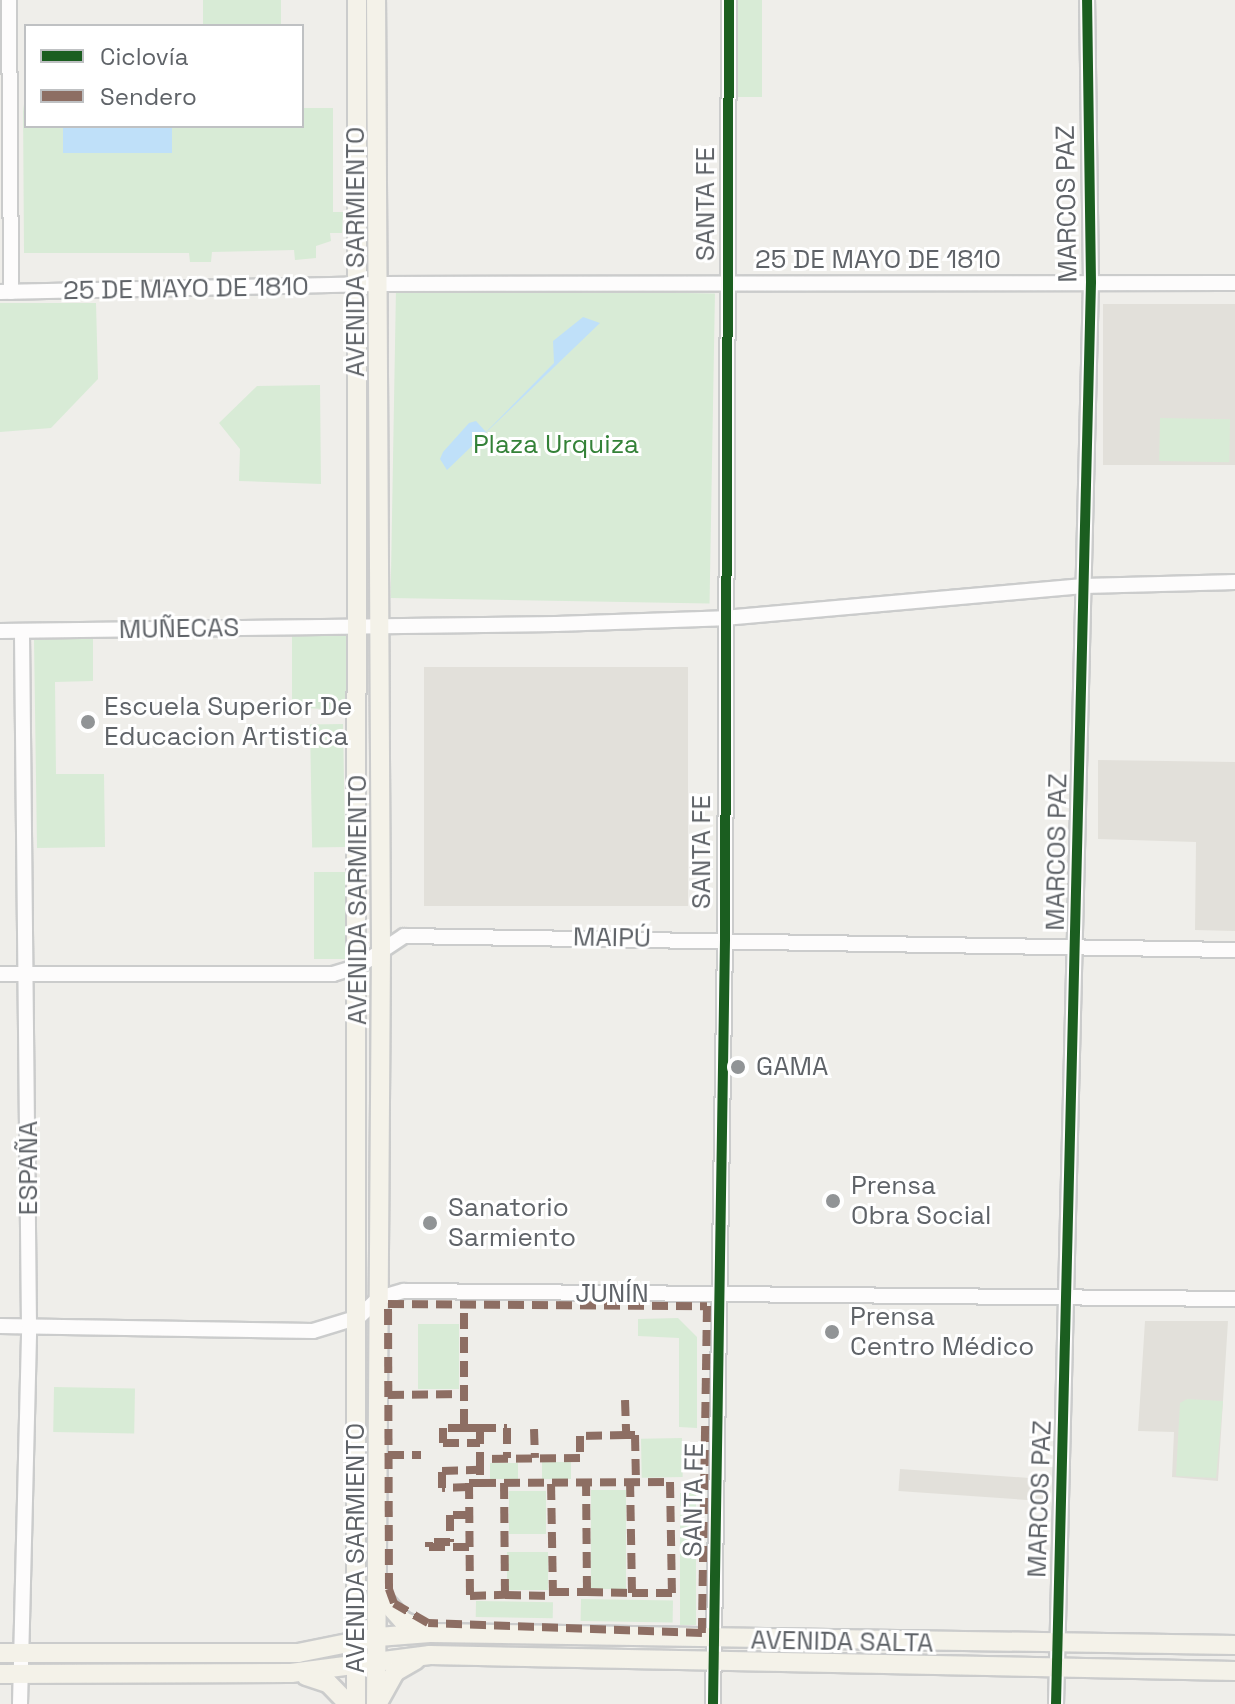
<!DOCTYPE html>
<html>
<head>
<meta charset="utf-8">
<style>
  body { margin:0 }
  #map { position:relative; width:1235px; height:1704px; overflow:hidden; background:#efeeea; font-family:"Space Grotesk",sans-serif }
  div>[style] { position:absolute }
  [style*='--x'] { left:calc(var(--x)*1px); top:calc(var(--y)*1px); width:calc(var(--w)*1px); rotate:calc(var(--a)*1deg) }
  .education>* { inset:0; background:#e2e0da; transform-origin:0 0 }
  .green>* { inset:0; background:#d8ebd6; transform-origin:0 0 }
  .water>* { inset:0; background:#bfe0f9; transform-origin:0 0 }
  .roads { filter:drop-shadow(2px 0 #cbcccc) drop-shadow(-2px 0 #cbcccc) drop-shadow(0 2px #cbcccc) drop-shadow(0 -2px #cbcccc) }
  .minor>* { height:14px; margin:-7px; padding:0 7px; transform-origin:7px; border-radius:7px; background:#fdfcfc }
  .major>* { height:18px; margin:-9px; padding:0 9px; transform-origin:9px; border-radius:9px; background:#f4f2e9 }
  .quiet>* { height:8px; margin-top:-4px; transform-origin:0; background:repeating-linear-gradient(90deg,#8d6e63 0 16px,transparent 0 24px) }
  .cycleway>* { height:10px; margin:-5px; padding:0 5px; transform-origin:5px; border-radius:5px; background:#1b5e20 }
  .dots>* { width:22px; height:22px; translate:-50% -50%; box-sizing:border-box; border:4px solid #fff; border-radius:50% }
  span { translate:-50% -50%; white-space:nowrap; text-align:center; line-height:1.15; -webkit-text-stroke:6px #fff; paint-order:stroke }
  .street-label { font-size:26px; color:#5f6368 }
  .park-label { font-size:26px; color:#348238 }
  .poi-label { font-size:26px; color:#5f6368 }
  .left { translate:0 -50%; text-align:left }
  .legend { position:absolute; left:24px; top:24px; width:280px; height:104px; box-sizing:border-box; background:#fff; border:2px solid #bfc1c3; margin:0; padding:10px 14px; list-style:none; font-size:24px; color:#5f6368 }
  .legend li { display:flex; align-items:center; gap:16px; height:40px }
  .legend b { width:40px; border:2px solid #bfc1c3 }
</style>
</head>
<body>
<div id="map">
  <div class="education">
    <div style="left:1235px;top:304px;width:161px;height:132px;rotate:90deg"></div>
    <div style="left:688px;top:667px;width:239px;height:264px;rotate:90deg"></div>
    <div style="clip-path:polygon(1098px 760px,1235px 762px,1235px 931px,1195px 930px,1196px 842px,1098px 839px)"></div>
    <div style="clip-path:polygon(1145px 1321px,1228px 1321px,1218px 1481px,1172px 1477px,1174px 1432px,1138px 1431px)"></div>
    <div style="left:900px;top:1469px;width:147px;height:22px;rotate:4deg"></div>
  </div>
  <div class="green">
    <div style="left:203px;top:0;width:78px;height:26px"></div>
    <div style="left:734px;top:0;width:28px;height:97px"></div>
    <div style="clip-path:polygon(23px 104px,26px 126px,302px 126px,302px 108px,333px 108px,333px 212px,343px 212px,342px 233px,330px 233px,331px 241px,316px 246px,316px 258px,295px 260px,294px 250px,212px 252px,211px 262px,190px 262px,189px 253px,24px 253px)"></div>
    <div style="left:396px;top:288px;width:319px;height:310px;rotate:1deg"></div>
    <div style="clip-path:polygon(0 303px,96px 303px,98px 379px,51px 428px,0 432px)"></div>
    <div style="clip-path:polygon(320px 385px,321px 484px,239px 481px,240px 449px,219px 423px,257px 386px)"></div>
    <div style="left:1160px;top:418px;width:70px;height:43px;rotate:1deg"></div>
    <div style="clip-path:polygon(358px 626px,353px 711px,292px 707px,292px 635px)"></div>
    <div style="clip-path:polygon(93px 638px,93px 681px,55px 682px,56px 774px,104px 774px,105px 847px,37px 848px,34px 639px)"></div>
    <div style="left:343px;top:724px;width:123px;height:33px;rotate:89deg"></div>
    <div style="left:314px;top:872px;width:33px;height:87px"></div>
    <div style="clip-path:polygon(678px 1318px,697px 1337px,697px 1428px,679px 1427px,679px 1338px,638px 1336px,638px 1319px)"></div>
    <div style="left:418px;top:1324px;width:41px;height:65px"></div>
    <div style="left:54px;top:1387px;width:81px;height:45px;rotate:1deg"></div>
    <div style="clip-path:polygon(1187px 1399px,1223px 1401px,1216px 1478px,1176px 1476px,1180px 1403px)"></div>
    <div style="left:682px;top:1438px;width:39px;height:41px;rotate:89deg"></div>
    <div style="left:542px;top:1462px;width:29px;height:17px"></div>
    <div style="left:490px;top:1463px;width:28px;height:16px"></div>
    <div style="left:591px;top:1490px;width:35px;height:99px"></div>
    <div style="left:509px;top:1491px;width:37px;height:43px"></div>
    <div style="left:680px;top:1493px;width:16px;height:132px"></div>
    <div style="left:507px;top:1552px;width:41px;height:38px"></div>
    <div style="left:581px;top:1599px;width:92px;height:22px;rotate:1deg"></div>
    <div style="left:476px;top:1601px;width:77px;height:16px;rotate:1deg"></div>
  </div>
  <div class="water">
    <div style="left:63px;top:126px;width:109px;height:27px"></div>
    <div style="clip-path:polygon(583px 317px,600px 323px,447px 470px,440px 459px,443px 452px,469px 423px,476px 421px,486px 432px,554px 363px,553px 341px)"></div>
  </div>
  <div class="roads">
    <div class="minor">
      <div style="--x:9;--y:0;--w:292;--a:89.6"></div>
      <div style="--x:0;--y:292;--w:378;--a:-1.2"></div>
      <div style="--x:378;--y:284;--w:857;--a:-0.07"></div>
      <div style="--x:0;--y:631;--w:556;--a:-0.72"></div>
      <div style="--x:556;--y:624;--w:168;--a:-2"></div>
      <div style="--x:724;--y:618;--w:361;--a:-5.1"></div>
      <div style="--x:1084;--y:586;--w:151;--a:-1.5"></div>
      <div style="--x:0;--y:974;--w:333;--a:0"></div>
      <div style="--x:333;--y:974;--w:27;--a:-17"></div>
      <div style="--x:359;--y:966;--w:54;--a:-33.7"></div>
      <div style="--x:404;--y:936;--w:831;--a:0.97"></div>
      <div style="--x:0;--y:1326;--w:313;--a:0.9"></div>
      <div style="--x:313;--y:1331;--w:48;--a:-16.9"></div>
      <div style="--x:359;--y:1317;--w:28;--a:-44"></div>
      <div style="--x:379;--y:1298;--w:26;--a:-16"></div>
      <div style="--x:404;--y:1291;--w:831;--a:0.55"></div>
      <div style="--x:20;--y:1704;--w:378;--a:-88.6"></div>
      <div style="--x:29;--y:1326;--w:694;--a:-90.58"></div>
      <div style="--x:713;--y:1704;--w:765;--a:-89.1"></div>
      <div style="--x:725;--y:939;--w:939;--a:-89.76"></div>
      <div style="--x:1056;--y:1704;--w:1422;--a:-88.59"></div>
      <div style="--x:1091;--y:282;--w:282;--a:-90.8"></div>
    </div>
    <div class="major">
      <div style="--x:377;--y:1592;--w:39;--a:48"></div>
      <div style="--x:403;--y:1621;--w:23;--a:23"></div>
      <div style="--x:0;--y:1653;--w:298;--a:0"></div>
      <div style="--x:298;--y:1653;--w:82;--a:-11.3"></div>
      <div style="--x:378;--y:1637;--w:52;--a:-4.4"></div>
      <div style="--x:430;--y:1633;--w:805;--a:0.85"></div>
      <div style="--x:0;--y:1674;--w:291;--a:-0.2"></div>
      <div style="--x:291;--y:1673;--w:140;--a:-7.4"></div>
      <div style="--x:430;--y:1655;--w:805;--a:1.14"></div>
      <div style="--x:306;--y:1676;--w:23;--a:18"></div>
      <div style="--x:328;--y:1683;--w:29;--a:46"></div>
      <div style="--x:379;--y:1701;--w:33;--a:-61"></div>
      <div style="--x:395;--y:1672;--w:24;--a:-30"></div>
      <div style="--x:356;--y:1704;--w:1704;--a:-89.97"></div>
      <div style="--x:376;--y:1704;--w:757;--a:-89.62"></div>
      <div style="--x:381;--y:947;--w:947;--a:-90.3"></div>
    </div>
  </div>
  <div class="quiet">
    <div style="--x:388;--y:1304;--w:319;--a:0.4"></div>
    <div style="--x:707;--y:1306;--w:327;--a:90.9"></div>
    <div style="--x:702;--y:1633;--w:274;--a:-177.9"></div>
    <div style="--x:428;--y:1623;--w:39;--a:-150"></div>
    <div style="--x:394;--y:1603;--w:15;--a:-110"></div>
    <div style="--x:389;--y:1589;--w:285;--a:-90.2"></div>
    <div style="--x:464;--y:1313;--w:115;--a:90"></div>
    <div style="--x:464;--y:1428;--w:16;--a:0"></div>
    <div style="--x:480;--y:1428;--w:31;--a:90"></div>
    <div style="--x:388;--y:1395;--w:76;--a:-0.8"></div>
    <div style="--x:625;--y:1400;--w:35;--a:88"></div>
    <div style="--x:626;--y:1435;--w:46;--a:178.8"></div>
    <div style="--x:580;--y:1436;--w:22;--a:90"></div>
    <div style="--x:580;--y:1458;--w:100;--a:179.4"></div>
    <div style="--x:480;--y:1459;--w:24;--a:90"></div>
    <div style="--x:480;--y:1483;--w:190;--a:-0.3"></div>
    <div style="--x:670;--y:1482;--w:111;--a:89"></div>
    <div style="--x:672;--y:1593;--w:40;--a:180"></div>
    <div style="--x:632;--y:1593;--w:111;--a:-91"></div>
    <div style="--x:464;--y:1428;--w:21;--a:180"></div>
    <div style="--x:443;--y:1428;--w:15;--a:90"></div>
    <div style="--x:443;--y:1443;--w:37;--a:0"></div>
    <div style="--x:480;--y:1428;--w:27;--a:0"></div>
    <div style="--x:507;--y:1428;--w:30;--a:90"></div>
    <div style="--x:534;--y:1429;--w:29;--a:88"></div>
    <div style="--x:626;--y:1435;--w:9;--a:0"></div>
    <div style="--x:635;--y:1435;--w:47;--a:88.8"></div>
    <div style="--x:388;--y:1455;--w:33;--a:0"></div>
    <div style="--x:480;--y:1483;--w:11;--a:180"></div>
    <div style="--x:469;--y:1483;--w:113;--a:89.5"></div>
    <div style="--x:470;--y:1596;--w:35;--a:-2"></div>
    <div style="--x:505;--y:1595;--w:112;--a:-90.5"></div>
    <div style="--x:469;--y:1487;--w:27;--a:178"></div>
    <div style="--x:442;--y:1488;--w:17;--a:-90"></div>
    <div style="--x:442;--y:1471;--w:38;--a:-2"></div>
    <div style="--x:469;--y:1515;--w:19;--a:180"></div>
    <div style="--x:450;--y:1515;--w:27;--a:90"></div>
    <div style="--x:450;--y:1542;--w:21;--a:180"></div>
    <div style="--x:429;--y:1542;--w:5;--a:90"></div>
    <div style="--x:429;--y:1547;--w:41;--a:0"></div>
    <div style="--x:553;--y:1592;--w:34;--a:0"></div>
    <div style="--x:587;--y:1592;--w:110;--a:-90.5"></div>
    <div style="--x:587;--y:1592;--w:45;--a:1.3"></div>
    <div style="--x:505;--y:1595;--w:48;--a:1.2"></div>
    <div style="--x:553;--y:1596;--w:113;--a:-91"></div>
  </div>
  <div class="cycleway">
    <div style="--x:713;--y:1704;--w:765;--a:-89.1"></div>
    <div style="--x:725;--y:939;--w:939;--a:-89.76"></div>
    <div style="--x:1056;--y:1704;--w:1422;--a:-88.59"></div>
    <div style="--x:1091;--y:282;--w:282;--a:-90.8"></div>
  </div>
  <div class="dots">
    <div style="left:88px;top:722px;background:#919496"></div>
    <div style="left:738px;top:1067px;background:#919496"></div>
    <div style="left:833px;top:1201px;background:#919496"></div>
    <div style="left:430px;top:1223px;background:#919496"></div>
    <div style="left:832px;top:1332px;background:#919496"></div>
  </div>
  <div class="street-label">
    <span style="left:706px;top:204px;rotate:-90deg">SANTA FE</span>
    <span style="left:1067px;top:204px;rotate:-91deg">MARCOS PAZ</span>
    <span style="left:356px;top:252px;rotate:-90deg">AVENIDA SARMIENTO</span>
    <span style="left:878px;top:260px">25 DE MAYO DE 1810</span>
    <span style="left:186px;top:289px;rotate:-1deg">25 DE MAYO DE 1810</span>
    <span style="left:179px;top:629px;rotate:-1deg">MUÑECAS</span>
    <span style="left:702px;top:852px;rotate:-90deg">SANTA FE</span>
    <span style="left:1057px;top:852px;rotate:-89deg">MARCOS PAZ</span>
    <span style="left:358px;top:900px;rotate:-90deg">AVENIDA SARMIENTO</span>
    <span style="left:612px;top:938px;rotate:1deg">MAIPÚ</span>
    <span style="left:29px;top:1168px;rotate:-90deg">ESPAÑA</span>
    <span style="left:612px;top:1294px">JUNÍN</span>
    <span style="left:1040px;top:1499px;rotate:-88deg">MARCOS PAZ</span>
    <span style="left:694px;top:1500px;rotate:-89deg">SANTA FE</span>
    <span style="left:356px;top:1548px;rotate:-90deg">AVENIDA SARMIENTO</span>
    <span style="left:842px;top:1642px;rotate:1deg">AVENIDA SALTA</span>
  </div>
  <div class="park-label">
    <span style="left:556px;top:445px">Plaza Urquiza</span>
  </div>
  <div class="poi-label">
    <span class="left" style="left:104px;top:722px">Escuela Superior De<br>Educacion Artistica</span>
    <span class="left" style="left:756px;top:1067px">GAMA</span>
    <span class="left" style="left:851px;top:1201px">Prensa<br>Obra Social</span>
    <span class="left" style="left:448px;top:1223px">Sanatorio<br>Sarmiento</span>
    <span class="left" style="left:850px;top:1332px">Prensa<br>Centro Médico</span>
  </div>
  <ul class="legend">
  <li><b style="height:10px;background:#1b5e20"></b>Ciclovía</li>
  <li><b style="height:10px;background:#8d6e63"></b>Sendero</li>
  </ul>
</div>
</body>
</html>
